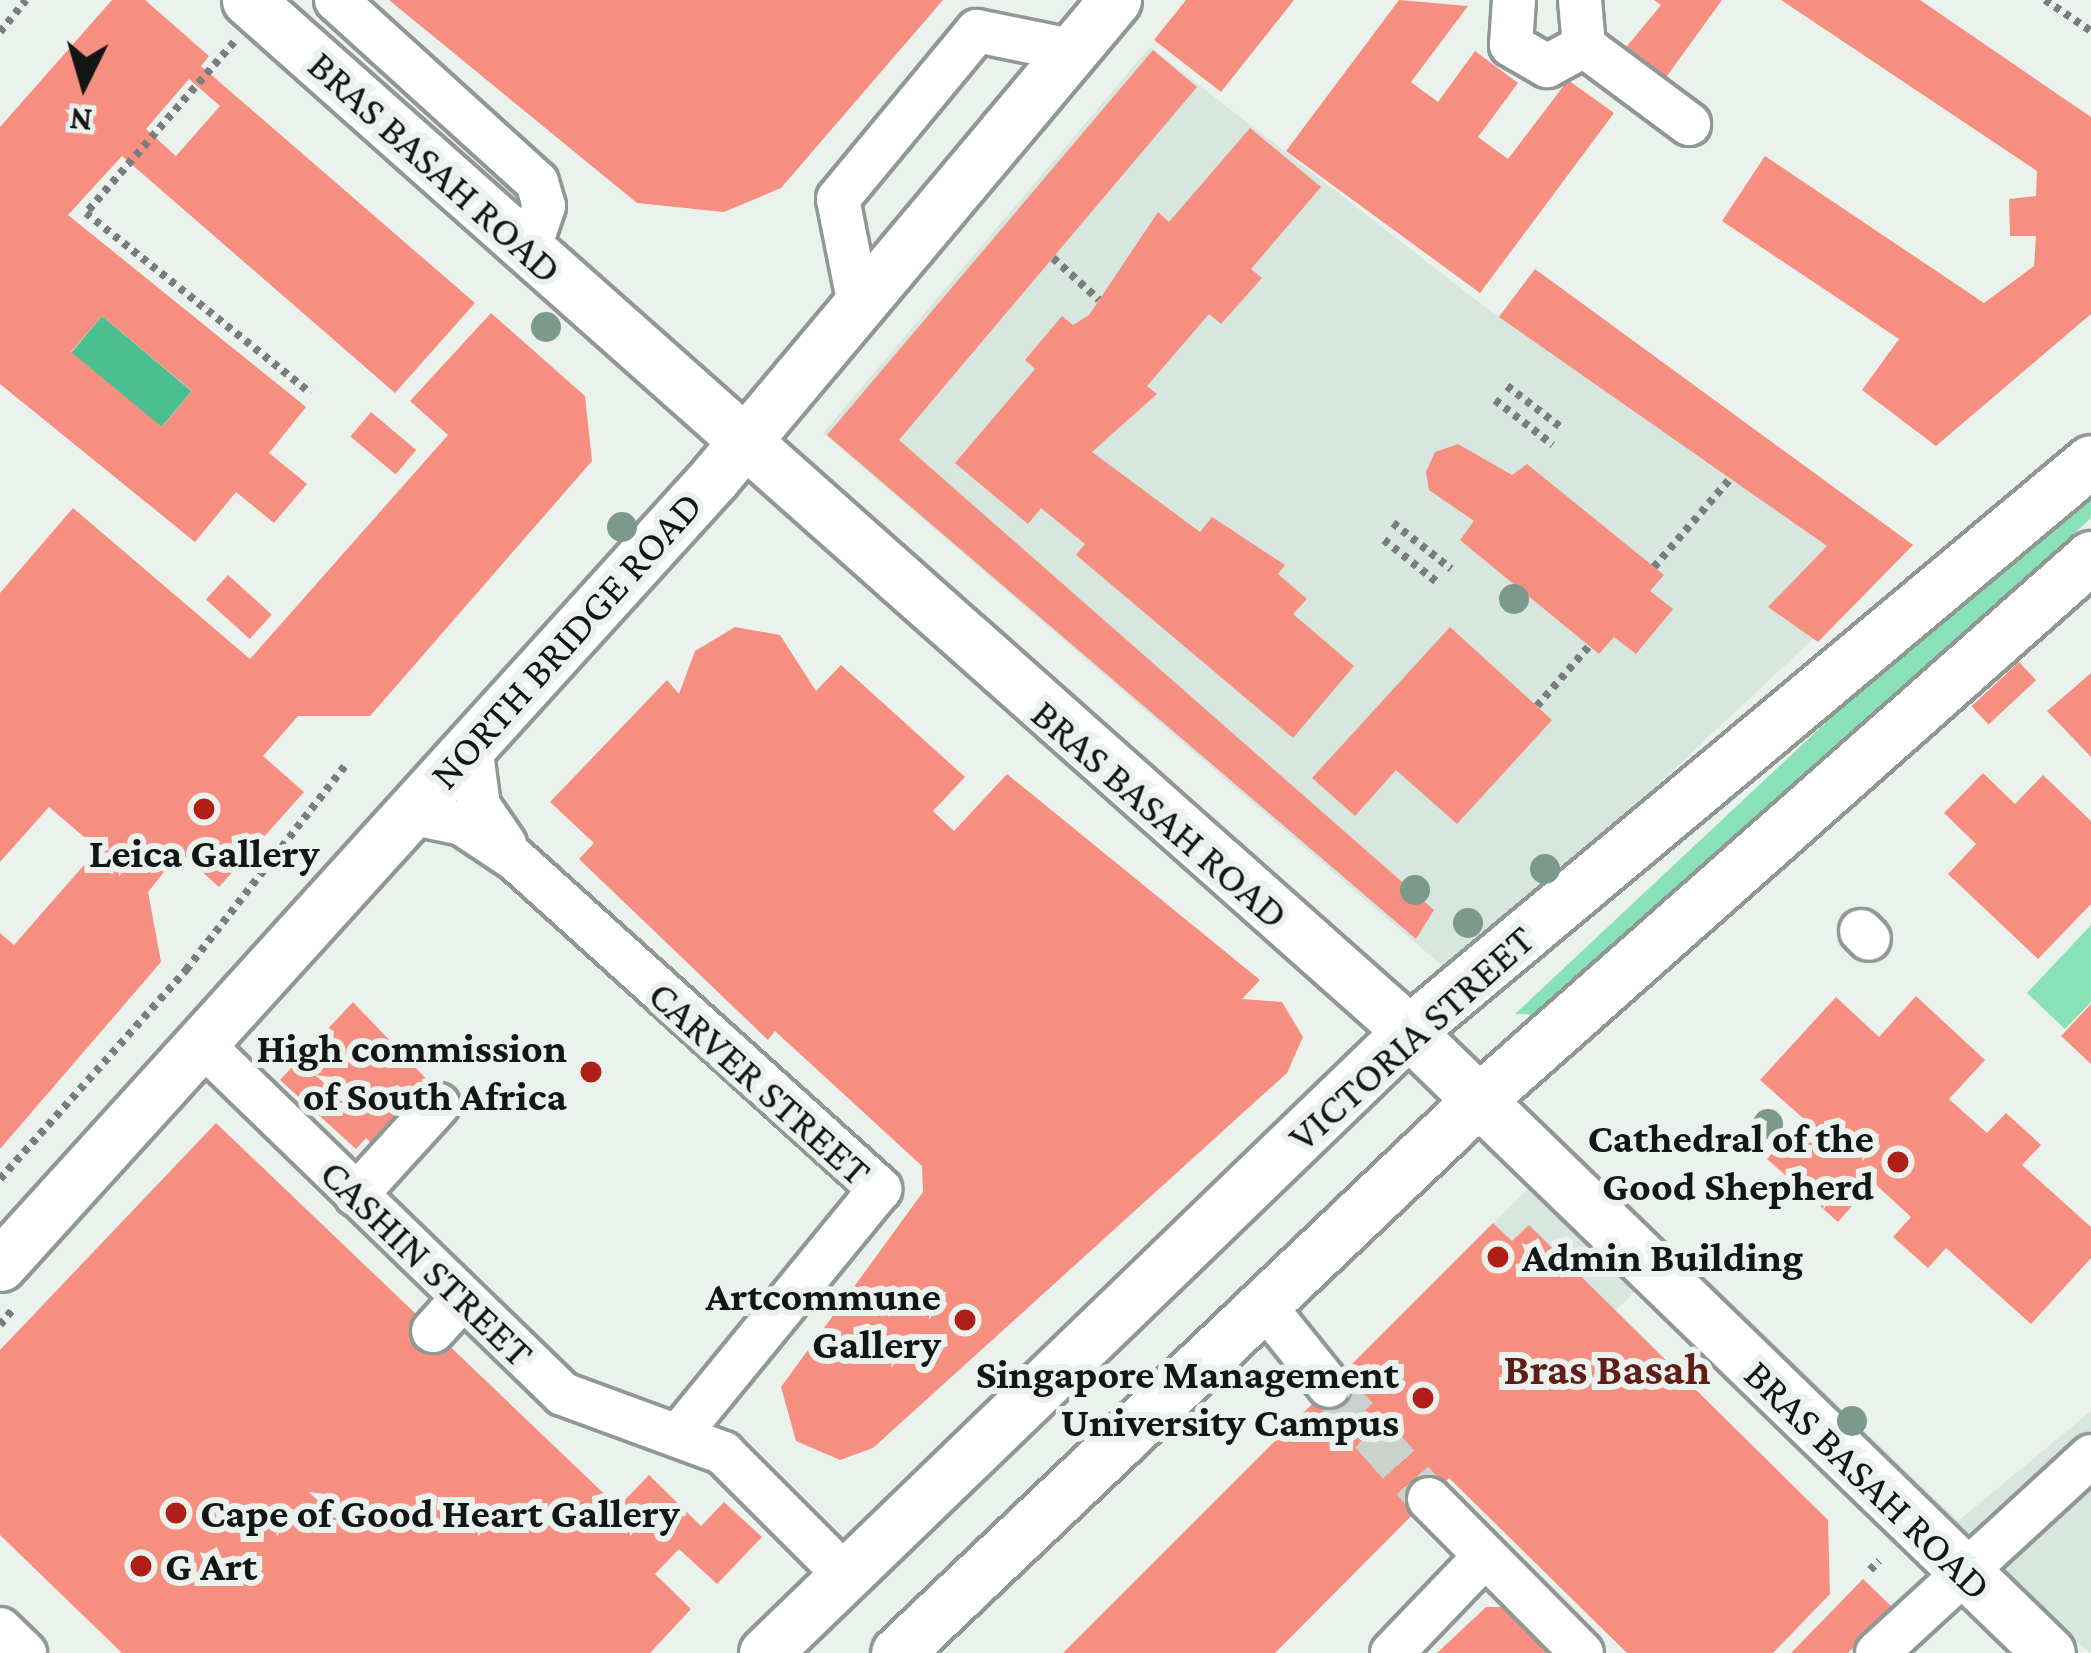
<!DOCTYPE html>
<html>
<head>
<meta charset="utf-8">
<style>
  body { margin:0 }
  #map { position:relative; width:2091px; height:1653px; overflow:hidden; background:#ebf2ee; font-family:"Crimson Pro",serif }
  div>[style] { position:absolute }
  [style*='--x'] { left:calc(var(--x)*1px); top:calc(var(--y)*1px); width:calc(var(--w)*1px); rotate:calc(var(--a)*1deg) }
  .built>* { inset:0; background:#d7e6de }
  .green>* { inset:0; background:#88e1b7 }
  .water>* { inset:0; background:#4ac090; transform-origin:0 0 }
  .building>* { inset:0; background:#f78f81; transform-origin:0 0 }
  .minor-tunnel>* { height:42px; margin-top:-21px; transform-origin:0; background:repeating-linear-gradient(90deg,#cbd1cd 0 42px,transparent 0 63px) }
  .path>* { height:8px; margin-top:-4px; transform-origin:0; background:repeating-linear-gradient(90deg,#797d7b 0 6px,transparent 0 12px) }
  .roads { filter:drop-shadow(3px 0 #909894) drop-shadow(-3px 0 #909894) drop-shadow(0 3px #909894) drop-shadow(0 -3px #909894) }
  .minor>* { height:42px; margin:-21px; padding:0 21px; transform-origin:21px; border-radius:21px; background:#fff }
  .major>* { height:51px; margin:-25.5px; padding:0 25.5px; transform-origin:25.5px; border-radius:25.5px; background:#fff }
  .trees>* { width:30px; height:30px; margin:-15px; border-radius:50%; background:#7b998c }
  .dots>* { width:33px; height:33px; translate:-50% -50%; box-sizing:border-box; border:6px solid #ebf2ee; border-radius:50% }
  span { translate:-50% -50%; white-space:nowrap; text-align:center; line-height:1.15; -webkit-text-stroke:12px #ebf2ee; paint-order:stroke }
  .street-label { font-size:42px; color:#131615 }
  .poi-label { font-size:42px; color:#131615; font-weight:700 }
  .right { translate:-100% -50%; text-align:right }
  .left { translate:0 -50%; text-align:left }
  .neighbourhood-label { font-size:45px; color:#611d17; font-weight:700 }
  .north { position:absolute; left:24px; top:24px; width:120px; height:120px; -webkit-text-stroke:9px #ebf2ee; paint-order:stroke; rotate:185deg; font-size:33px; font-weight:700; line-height:48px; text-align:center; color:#131615 }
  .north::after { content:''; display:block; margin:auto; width:42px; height:54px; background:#131615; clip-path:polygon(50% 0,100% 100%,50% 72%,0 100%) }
</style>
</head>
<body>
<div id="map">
  <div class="built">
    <div style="clip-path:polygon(1150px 47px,1498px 317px,1535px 269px,1913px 545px,1454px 976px,823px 433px)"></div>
    <div style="clip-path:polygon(1570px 1147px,1958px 1521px,2091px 1411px,2091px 1653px,1986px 1575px,1660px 1266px,1275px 1653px,1081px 1653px,1072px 1644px)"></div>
  </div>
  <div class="green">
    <div style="clip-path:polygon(2091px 474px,2091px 518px,1548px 1015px,1515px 1014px)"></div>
    <div style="clip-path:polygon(2091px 925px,2091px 1002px,2065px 1029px,2027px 993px)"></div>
  </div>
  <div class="water">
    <div style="left:102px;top:316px;width:117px;height:48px;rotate:40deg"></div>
  </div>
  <div class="building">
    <div style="clip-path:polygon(evenodd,112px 0,145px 0,209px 56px,201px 66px,475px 303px,395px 393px,122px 156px,68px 215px,306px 407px,269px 453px,307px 484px,274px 523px,236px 492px,195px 542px,0 384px,0 127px,112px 0,189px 79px,220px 106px,176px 156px,146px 129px,189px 79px,112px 0,102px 316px,192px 391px,162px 427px,71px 352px,102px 316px)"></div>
    <div style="clip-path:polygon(389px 0,943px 0,781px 188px,724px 212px,637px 203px)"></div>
    <div style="clip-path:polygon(1186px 0,1294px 0,1221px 92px,1154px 40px)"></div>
    <div style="clip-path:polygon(1399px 0,1468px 6px,1411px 82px,1438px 102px,1475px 51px,1518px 83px,1478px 137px,1508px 159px,1568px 80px,1614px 113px,1480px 293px,1286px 151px)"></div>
    <div style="clip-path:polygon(1654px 0,1722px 0,1659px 87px,1619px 56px,1661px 5px)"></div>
    <div style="clip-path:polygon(1781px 0,1920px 0,2091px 117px,2091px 314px,1936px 446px,1862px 390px,1899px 339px,1722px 221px,1765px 156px,1984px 303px,2034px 266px,2036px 236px,2010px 236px,2009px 199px,2036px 196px,2037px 171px)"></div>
    <div style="clip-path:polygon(1153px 50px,1197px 87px,899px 440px,1434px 910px,1416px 939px,827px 435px)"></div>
    <div style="clip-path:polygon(1250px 128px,1321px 187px,1251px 269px,1262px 278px,1221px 324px,1209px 314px,1147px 386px,1157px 394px,1092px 452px,1200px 532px,1212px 517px,1285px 565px,1278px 574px,1307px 599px,1293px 614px,1354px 666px,1293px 738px,1076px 555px,1085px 544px,1041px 508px,1028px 524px,955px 463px,1035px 369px,1025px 360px,1062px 316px,1073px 325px,1089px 315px,1158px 212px,1169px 222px)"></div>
    <div style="clip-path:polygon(1535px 269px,1913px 545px,1818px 642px,1768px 607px,1827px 546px,1499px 317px)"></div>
    <div style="clip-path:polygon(491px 313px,585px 396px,592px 461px,370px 716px,298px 716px,263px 756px,304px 792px,219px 887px,180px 852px,148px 892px,161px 962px,0 1149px,0 933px,14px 945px,98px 849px,49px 807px,0 862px,0 593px,73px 508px,250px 659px,448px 435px,410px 401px)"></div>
    <div style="left:371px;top:412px;width:59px;height:32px;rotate:40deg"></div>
    <div style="clip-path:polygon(1458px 444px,1512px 475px,1527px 464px,1664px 575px,1650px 591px,1673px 609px,1636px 654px,1614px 637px,1599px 654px,1460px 540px,1474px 521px,1429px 490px,1426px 472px,1435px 452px)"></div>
    <div style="left:228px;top:575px;width:59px;height:33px;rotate:42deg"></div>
    <div style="clip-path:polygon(735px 627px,780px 635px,816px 691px,841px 665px,965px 777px,933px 811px,954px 831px,1007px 774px,1260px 980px,1242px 999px,1282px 1002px,1303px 1037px,1287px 1073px,873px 1448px,840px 1460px,796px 1441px,781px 1387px,923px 1192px,922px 1166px,775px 1031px,768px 1040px,579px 859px,594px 843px,550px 802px,667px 680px,679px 694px,695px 651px)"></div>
    <div style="clip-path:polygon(1450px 627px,1552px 720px,1457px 824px,1396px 770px,1355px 816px,1312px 778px)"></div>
    <div style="left:2019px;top:662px;width:25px;height:65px;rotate:47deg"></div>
    <div style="clip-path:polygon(2091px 673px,2091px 757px,2047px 711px)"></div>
    <div style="clip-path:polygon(1983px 773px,2015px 804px,2043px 775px,2091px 821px,2091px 904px,2038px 959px,1948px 874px,1976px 844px,1944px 813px)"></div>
    <div style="clip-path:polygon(1916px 996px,1985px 1060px,1949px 1099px,1987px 1133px,2006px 1113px,2041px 1145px,2022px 1165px,2091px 1227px,2091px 1258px,2031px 1324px,1946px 1248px,1928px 1268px,1893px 1237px,1911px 1217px,1873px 1182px,1838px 1222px,1767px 1159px,1804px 1119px,1760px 1080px,1836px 997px,1879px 1037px)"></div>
    <div style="clip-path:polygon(353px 1002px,434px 1087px,374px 1146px,366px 1138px,356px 1149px,280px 1080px)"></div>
    <div style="clip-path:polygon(2091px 1004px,2091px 1064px,2061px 1036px)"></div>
    <div style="clip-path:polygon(216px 1123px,618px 1507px,649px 1475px,701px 1526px,724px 1502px,762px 1537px,717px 1584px,679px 1549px,655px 1574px,691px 1609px,650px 1653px,122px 1653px,0 1535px,0 1350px)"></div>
    <div style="clip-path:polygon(1493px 1223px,1512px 1241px,1529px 1225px,1828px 1520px,1830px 1594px,1773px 1653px,1627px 1653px,1449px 1478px,1275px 1653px,1063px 1653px)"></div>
    <div style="clip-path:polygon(1863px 1579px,1892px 1607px,1848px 1653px,1791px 1653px)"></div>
    <div style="clip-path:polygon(1486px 1607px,1501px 1607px,1548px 1653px,1437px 1653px)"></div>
  </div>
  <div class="minor-tunnel">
    <div style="--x:1329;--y:1386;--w:151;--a:48.5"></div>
  </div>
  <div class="path">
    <div style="--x:2045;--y:0;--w:55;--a:34"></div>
    <div style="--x:0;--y:32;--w:41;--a:-50.9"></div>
    <div style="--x:234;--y:42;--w:226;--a:130.9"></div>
    <div style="--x:86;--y:213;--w:288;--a:38.7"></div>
    <div style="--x:1053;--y:258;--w:62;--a:42.4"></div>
    <div style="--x:1507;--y:386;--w:69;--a:37.4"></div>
    <div style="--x:1495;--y:400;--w:73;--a:37.8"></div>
    <div style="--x:1393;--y:523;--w:74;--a:38.4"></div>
    <div style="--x:1384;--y:540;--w:69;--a:38.5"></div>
    <div style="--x:1654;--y:567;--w:116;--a:-49.2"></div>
    <div style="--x:1537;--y:706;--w:79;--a:-49.1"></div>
    <div style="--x:0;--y:1179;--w:280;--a:-48.3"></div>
    <div style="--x:186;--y:970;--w:262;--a:-52.1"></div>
    <div style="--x:0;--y:1325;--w:22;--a:-51"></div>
    <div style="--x:1870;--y:1570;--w:13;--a:-45"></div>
  </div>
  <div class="roads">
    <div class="minor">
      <div style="--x:336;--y:0;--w:271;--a:42.2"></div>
      <div style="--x:537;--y:182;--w:25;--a:74"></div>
      <div style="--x:544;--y:206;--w:46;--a:108.8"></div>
      <div style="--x:1514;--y:0;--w:45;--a:93.8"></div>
      <div style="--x:1511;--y:45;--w:42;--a:30.3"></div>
      <div style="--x:1547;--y:66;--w:42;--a:-28.4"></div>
      <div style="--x:1584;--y:46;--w:46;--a:-95"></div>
      <div style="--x:1584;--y:46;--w:131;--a:36.6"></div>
      <div style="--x:859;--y:305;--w:108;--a:-101.2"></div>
      <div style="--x:838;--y:199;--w:218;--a:-50.4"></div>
      <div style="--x:977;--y:31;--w:100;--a:11.5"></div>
      <div style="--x:471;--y:746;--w:61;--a:82.4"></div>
      <div style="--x:479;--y:806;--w:46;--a:55.6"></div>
      <div style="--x:409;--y:813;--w:54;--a:11.7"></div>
      <div style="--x:462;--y:824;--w:65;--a:33.7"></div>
      <div style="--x:516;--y:860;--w:491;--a:42.1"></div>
      <div style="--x:880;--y:1189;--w:315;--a:129.3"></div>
      <div style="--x:1861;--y:931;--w:11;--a:45"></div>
      <div style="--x:201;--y:1043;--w:504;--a:44.12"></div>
      <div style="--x:563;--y:1394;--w:171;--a:20.2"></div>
      <div style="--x:723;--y:1453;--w:168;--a:45"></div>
      <div style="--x:356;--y:1195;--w:122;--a:-47.7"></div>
      <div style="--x:1263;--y:1304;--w:105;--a:51.2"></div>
      <div style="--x:433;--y:1331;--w:42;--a:-47.9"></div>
      <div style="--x:1429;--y:1499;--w:217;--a:45.2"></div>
      <div style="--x:0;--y:1629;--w:35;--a:44"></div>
      <div style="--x:1392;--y:1653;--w:133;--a:-46.2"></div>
      <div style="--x:1877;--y:1653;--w:291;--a:-42.6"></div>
    </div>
    <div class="major">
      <div style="--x:248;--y:0;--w:1526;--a:41.6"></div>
      <div style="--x:1389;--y:1013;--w:919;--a:44.12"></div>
      <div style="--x:0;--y:1265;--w:1063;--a:-47.78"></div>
      <div style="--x:714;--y:478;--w:624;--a:-50.01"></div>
      <div style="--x:765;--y:1653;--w:894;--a:-44"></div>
      <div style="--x:1408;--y:1032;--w:890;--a:-39.9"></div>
      <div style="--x:897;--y:1653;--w:804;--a:-43.54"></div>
      <div style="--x:1480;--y:1099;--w:817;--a:-41.58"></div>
    </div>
  </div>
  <div class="trees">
    <div style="left:546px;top:327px"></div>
    <div style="left:622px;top:527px"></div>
    <div style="left:1514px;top:599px"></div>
    <div style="left:1545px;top:869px"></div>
    <div style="left:1415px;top:890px"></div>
    <div style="left:1468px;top:923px"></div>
    <div style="left:1768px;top:1124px"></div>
    <div style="left:1852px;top:1421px"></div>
  </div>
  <div class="dots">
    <div style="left:204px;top:809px;background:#af1f18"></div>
    <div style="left:591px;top:1072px;background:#af1f18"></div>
    <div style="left:1898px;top:1162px;background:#af1f18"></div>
    <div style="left:1498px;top:1257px;background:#af1f18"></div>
    <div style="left:965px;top:1320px;background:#af1f18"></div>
    <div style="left:1423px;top:1398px;background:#af1f18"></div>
    <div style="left:176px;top:1513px;background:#af1f18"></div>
    <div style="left:141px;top:1566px;background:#af1f18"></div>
  </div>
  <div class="street-label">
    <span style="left:435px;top:167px;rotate:42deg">BRAS BASAH ROAD</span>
    <span style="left:566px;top:640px;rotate:-48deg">NORTH BRIDGE ROAD</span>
    <span style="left:1160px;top:814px;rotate:41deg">BRAS BASAH ROAD</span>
    <span style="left:1411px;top:1038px;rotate:-42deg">VICTORIA STREET</span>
    <span style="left:760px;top:1083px;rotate:42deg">CARVER STREET</span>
    <span style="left:427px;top:1263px;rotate:44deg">CASHIN STREET</span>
    <span style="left:1868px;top:1480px;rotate:44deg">BRAS BASAH ROAD</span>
  </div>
  <div class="poi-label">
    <span style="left:204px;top:853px">Leica Gallery</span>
    <span class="right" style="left:567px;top:1072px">High commission<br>of South Africa</span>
    <span class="right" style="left:1874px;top:1162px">Cathedral of the<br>Good Shepherd</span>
    <span class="left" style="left:1522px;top:1257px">Admin Building</span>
    <span class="right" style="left:941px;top:1320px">Artcommune<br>Gallery</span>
    <span class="right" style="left:1399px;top:1398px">Singapore Management<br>University Campus</span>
    <span class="left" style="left:200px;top:1513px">Cape of Good Heart Gallery</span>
    <span class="left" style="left:165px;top:1566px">G Art</span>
  </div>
  <div class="neighbourhood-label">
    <span style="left:1607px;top:1370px">Bras Basah</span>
  </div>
  <div class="north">N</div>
</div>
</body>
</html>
